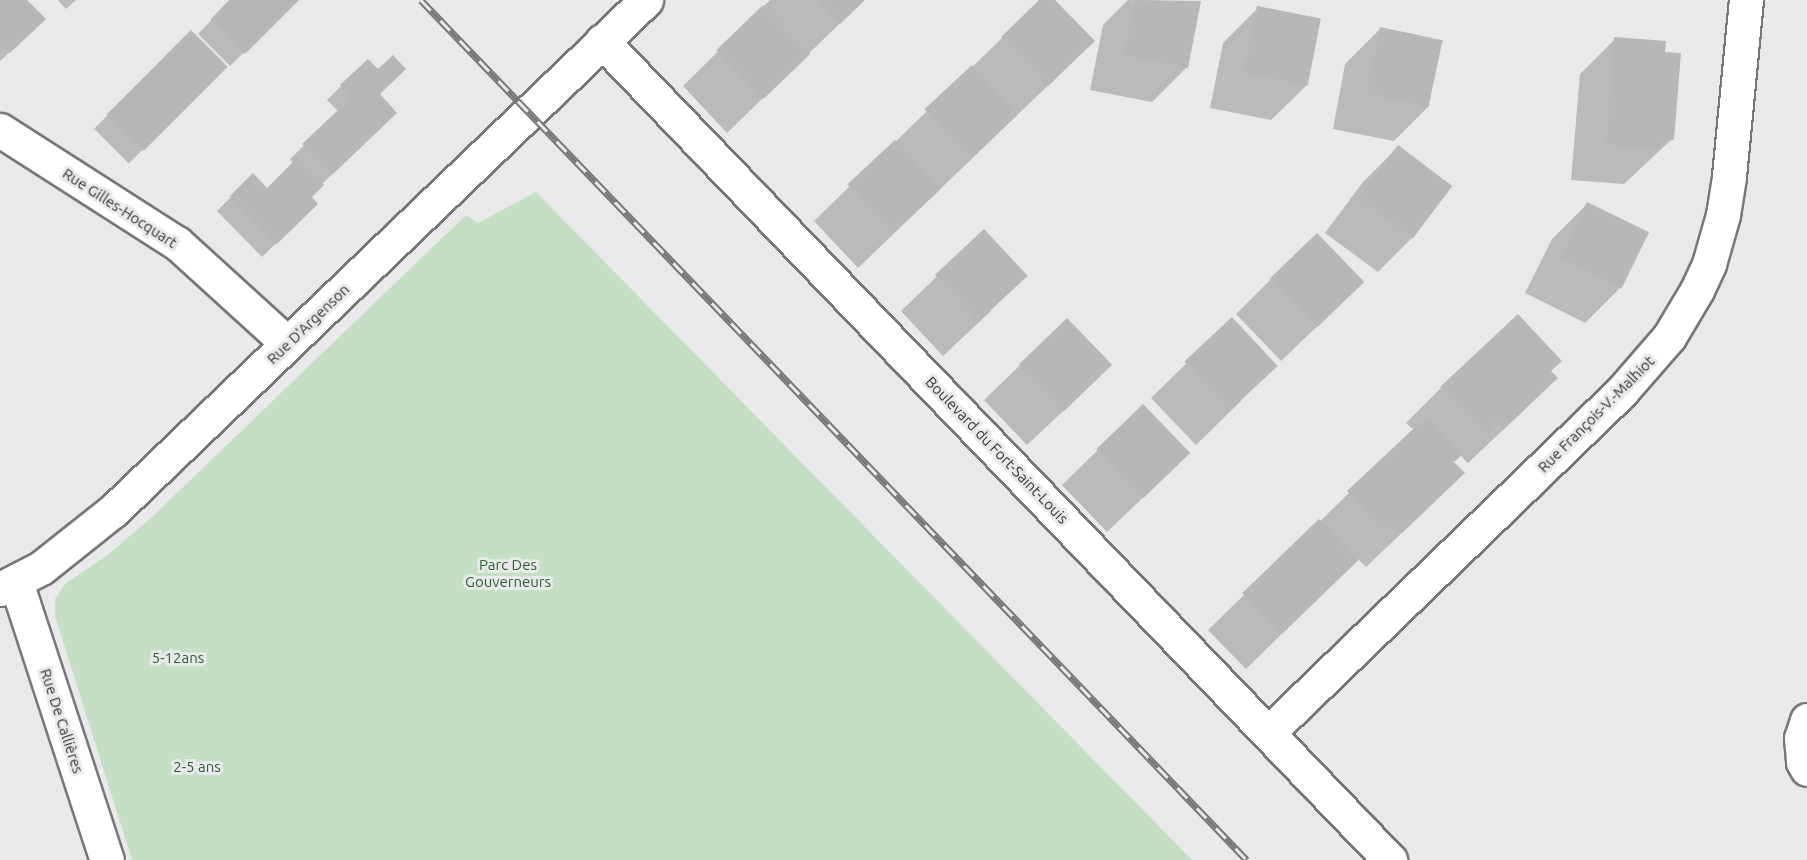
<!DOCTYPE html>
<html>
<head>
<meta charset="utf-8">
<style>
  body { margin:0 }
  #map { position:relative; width:1807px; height:860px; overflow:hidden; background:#e9e9ec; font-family:Ubuntu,sans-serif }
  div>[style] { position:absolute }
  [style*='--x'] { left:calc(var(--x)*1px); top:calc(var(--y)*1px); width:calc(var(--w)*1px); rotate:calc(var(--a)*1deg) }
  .green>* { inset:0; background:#c5dfc4 }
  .shadow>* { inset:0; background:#0003; transform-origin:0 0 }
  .building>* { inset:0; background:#b7b7ba; transform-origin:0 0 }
  .roads { filter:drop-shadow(2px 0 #777779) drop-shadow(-2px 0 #777779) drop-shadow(0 2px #777779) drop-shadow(0 -2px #777779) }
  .minor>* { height:33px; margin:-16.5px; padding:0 16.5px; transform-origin:16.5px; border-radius:16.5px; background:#fff }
  .rail>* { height:7px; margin-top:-3.5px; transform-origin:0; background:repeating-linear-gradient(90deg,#e9e9ec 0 14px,#777779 0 28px); box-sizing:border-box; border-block:2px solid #777779 }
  span { translate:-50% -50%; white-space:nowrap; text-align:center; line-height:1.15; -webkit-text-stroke:6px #e9e9ec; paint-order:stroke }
  .street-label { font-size:15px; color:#333334 }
  .park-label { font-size:15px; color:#2d5d2f }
</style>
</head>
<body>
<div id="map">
  <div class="green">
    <div style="clip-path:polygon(536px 192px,1192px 860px,132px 860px,55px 616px,55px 599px,66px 583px,109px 554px,154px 515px,466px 215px,478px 223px)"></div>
  </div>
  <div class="shadow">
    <div style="clip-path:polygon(0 0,25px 0,30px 33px,0 61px)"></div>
    <div style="clip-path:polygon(58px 0,76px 0,66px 9px)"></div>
    <div style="clip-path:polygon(231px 0,297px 0,230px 66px,198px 34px)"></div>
    <div style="clip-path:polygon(770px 0,864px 0,727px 133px,683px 86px)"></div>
    <div style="clip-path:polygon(1041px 0,1053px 0,1058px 76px,858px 268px,814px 221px)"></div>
    <div style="clip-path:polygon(1128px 0,1199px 2px,1187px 67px,1152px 102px,1090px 90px,1103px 25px)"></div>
    <div style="clip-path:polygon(1258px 8px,1307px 85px,1271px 120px,1210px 108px,1223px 43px)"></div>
    <div style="clip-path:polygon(1380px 29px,1429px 106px,1394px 141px,1333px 129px,1345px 64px)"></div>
    <div style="left:191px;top:32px;width:49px;height:137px;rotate:45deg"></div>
    <div style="clip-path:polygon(1615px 39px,1663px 53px,1672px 139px,1624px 184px,1571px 180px,1580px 74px)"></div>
    <div style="clip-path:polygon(341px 86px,378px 95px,381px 127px,321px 185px,310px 198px,316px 204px,262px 257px,217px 211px,253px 175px,267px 190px,294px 164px,290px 159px,339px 112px,327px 100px)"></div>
    <div style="clip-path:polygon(1398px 147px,1413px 237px,1378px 272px,1325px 233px,1363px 182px)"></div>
    <div style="clip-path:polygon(1587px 204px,1620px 288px,1585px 323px,1525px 293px,1552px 239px)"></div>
    <div style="clip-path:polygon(984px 231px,991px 311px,943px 356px,901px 311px)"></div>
    <div style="clip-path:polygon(1271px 279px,1327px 317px,1281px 361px,1236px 314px)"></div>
    <div style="clip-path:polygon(1232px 319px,1241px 401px,1196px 445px,1151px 398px)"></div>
    <div style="clip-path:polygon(1067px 320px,1075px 400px,1027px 445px,984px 400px)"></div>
    <div style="clip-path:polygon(1550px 372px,1556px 378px,1521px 413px,1468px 463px,1461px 456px,1453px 463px,1428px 508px,1366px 567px,1358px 559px,1246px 669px,1208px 630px,1414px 430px,1406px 423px,1441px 388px)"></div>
    <div style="clip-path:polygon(1143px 406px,1153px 488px,1107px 532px,1062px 485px)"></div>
  </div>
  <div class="building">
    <div style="clip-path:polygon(0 0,27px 0,46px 19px,10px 53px,0 42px)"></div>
    <div style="clip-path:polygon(229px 0,299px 0,245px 54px,211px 19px)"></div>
    <div style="clip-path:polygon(818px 0,865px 0,840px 24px)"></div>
    <div style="clip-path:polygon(1039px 0,1055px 0,1095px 41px,1048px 86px,1001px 37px)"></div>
    <div style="clip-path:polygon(1135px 0,1201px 1px,1188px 68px,1124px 55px)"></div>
    <div style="left:763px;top:5px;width:68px;height:65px;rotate:46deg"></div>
    <div style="left:1257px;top:6px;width:65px;height:68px;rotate:11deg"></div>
    <div style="left:1380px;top:27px;width:64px;height:68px;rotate:12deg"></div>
    <div style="left:191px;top:30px;width:52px;height:119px;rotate:45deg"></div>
    <div style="clip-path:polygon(1614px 37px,1666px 41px,1665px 52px,1681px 53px,1674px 140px,1661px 139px,1661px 150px,1606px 145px)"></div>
    <div style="clip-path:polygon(393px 55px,406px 69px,380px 94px,397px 113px,332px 175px,302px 144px,352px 97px,340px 85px,368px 59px,378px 69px)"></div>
    <div style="left:972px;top:65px;width:67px;height:65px;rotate:47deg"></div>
    <div style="left:895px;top:140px;width:67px;height:65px;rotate:47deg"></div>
    <div style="left:1398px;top:145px;width:68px;height:66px;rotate:37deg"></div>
    <div style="clip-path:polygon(297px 158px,324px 185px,312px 197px,318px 204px,277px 244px,230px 196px,253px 173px,267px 188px)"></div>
    <div style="left:1587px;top:202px;width:69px;height:63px;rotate:26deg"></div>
    <div style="left:984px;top:229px;width:64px;height:67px;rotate:47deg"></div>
    <div style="left:1317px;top:233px;width:68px;height:65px;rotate:46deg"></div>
    <div style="clip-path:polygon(1518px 314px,1562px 361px,1551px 371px,1558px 378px,1504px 429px,1497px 422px,1485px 434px,1440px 387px)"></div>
    <div style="left:1232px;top:317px;width:67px;height:65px;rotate:47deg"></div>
    <div style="left:1067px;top:318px;width:65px;height:67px;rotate:46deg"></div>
    <div style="left:1143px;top:404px;width:68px;height:65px;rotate:46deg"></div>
    <div style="clip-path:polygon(1426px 417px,1461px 454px,1453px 461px,1465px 473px,1402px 533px,1393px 524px,1385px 532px,1347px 491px)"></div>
    <div style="left:1319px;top:519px;width:57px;height:107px;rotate:46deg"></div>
  </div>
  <div class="roads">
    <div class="minor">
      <div style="--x:602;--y:41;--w:1137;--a:46.11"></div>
      <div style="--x:0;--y:130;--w:210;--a:32.6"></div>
      <div style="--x:177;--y:243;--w:149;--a:42.3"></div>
      <div style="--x:16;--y:582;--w:293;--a:71.9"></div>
      <div style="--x:0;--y:589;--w:46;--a:-27.1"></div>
      <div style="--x:41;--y:568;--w:93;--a:-38.5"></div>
      <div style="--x:114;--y:510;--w:737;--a:-43.79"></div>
      <div style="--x:1807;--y:720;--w:19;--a:108"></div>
      <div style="--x:1801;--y:738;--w:24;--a:85"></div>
      <div style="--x:1803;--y:762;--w:8;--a:60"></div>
      <div style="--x:1269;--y:732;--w:491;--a:-44"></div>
      <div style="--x:1622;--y:391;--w:72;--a:-49"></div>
      <div style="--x:1669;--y:337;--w:55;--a:-59.2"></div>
      <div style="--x:1697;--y:290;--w:29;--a:-65"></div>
      <div style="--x:1709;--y:264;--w:51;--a:-74.1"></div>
      <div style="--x:1723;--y:215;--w:39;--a:-81"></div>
      <div style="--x:1729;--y:176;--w:177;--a:-84.5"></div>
    </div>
  </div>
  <div class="rail">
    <div style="--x:421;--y:0;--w:1192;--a:46.16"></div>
  </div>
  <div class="street-label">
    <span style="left:120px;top:208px;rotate:33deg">Rue Gilles-Hocquart</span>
    <span style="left:308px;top:324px;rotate:-44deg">Rue D'Argenson</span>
    <span style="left:1596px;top:414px;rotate:-45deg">Rue François-V.-Malhiot</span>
    <span style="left:997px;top:450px;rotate:46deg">Boulevard du Fort-Saint-Louis</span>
    <span style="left:62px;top:721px;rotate:72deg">Rue De Callières</span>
  </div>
  <div class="park-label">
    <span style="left:508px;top:573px">Parc Des<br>Gouverneurs</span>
    <span style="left:178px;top:658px">5-12ans</span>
    <span style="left:197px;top:767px">2-5 ans</span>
  </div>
</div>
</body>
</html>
